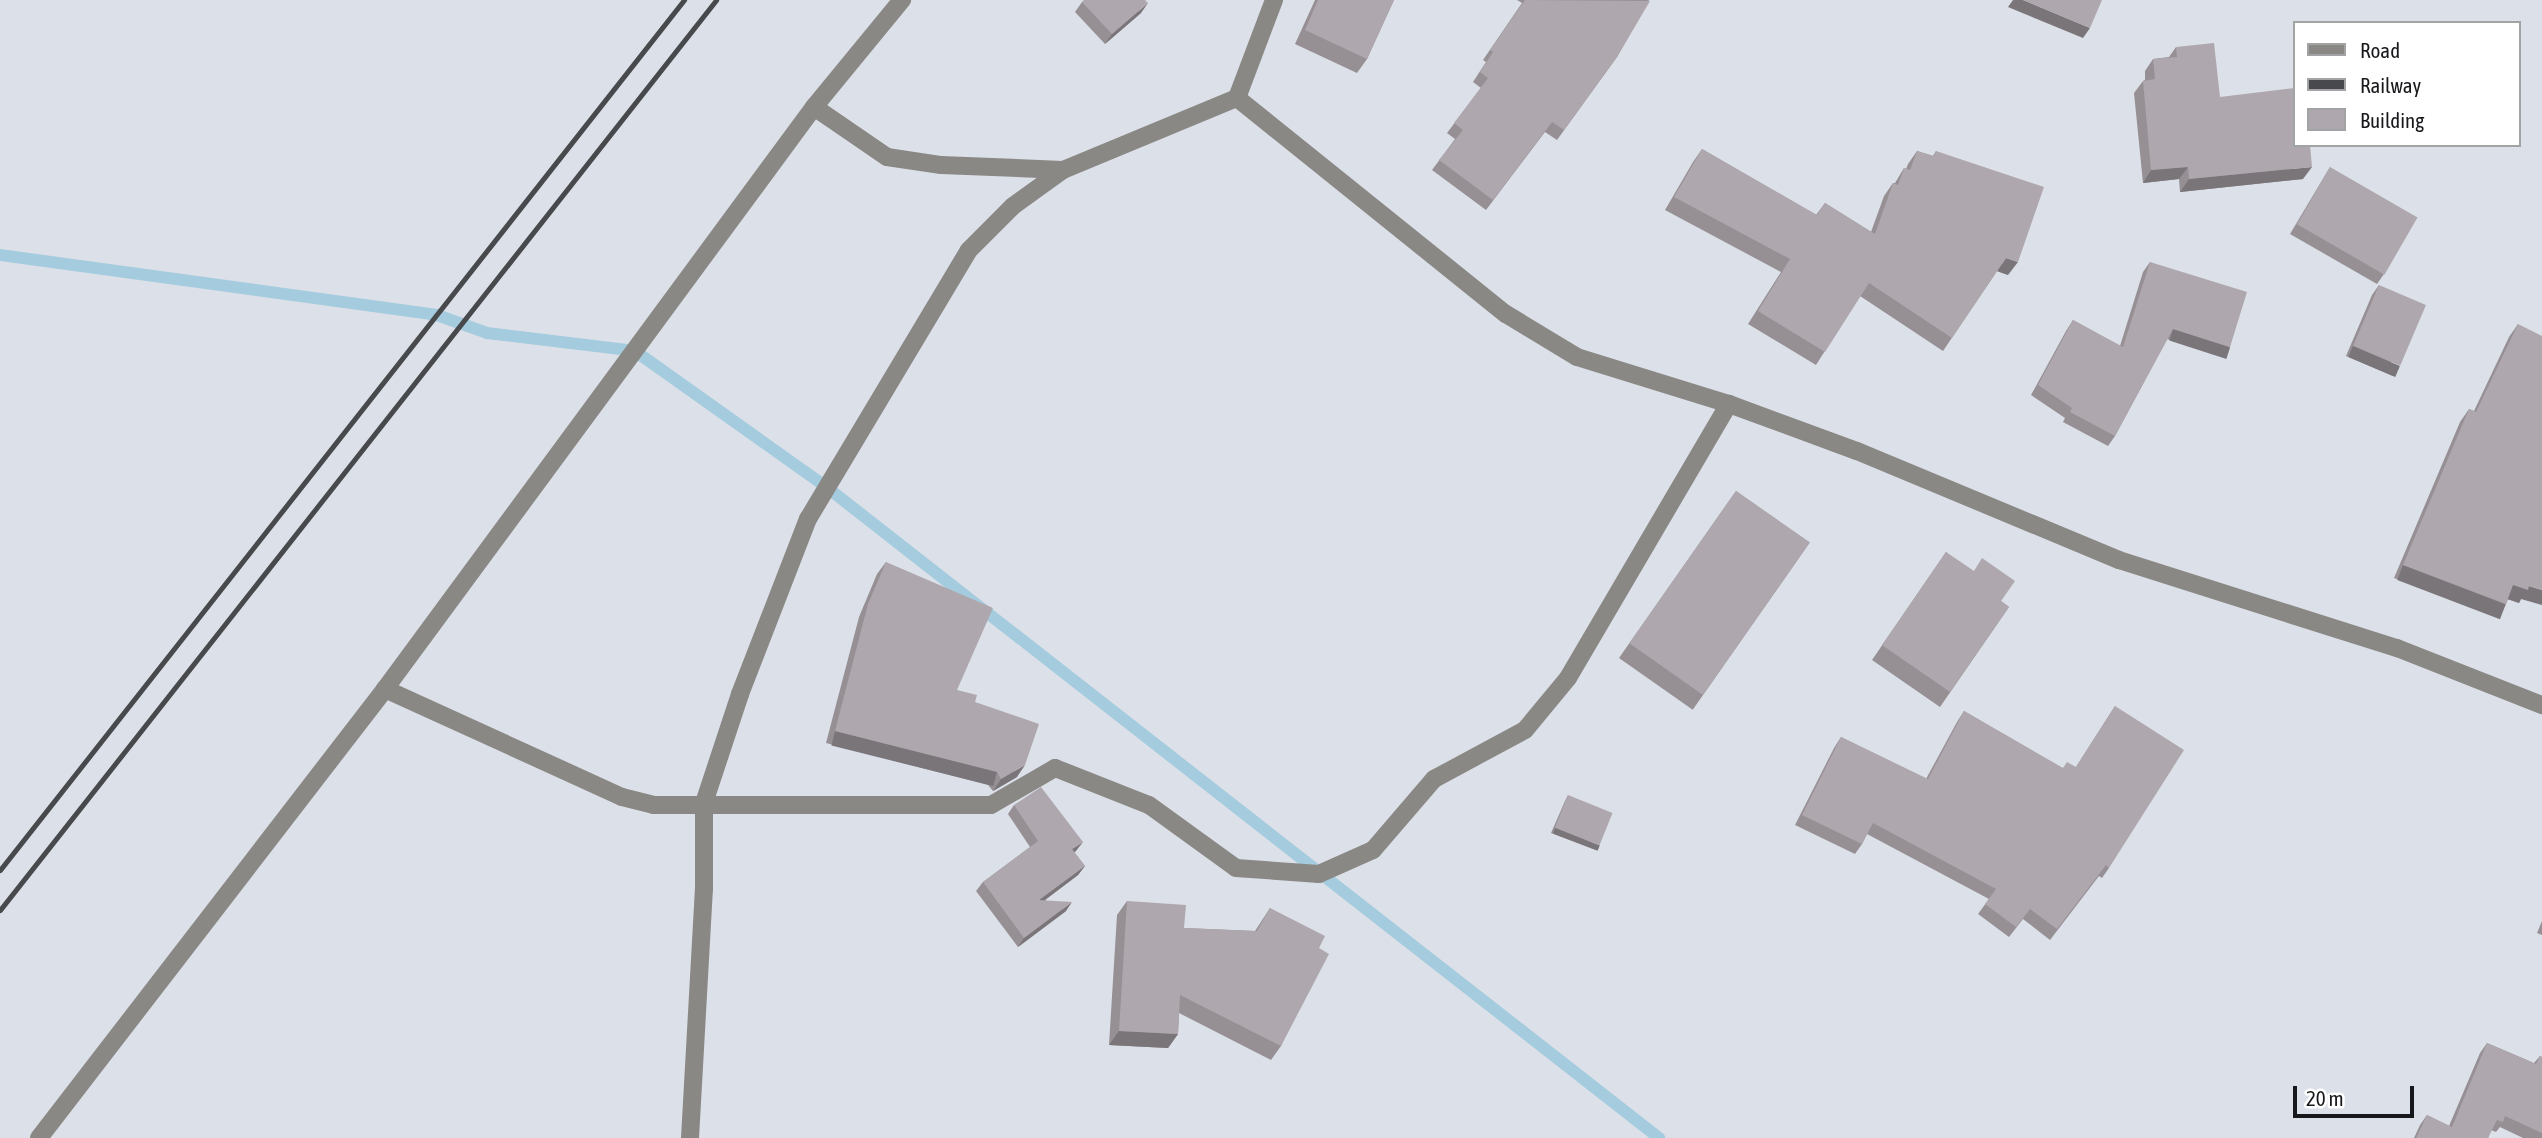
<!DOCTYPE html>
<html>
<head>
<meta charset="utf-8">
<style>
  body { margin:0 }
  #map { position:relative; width:2542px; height:1138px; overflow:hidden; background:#dce0e8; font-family:"Asap Condensed",sans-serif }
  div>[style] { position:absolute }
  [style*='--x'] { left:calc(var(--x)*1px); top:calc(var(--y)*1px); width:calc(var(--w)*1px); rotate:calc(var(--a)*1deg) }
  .stream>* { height:12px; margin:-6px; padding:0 6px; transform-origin:6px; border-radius:6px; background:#a5ccde }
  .street>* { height:18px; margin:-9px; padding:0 9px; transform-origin:9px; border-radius:9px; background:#8a8885 }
  .rail>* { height:5px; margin:-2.5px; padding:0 2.5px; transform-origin:2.5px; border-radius:2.5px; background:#48494d }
  .wall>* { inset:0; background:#969095; transform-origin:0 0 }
  .shaded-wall>* { inset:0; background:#7a7579; transform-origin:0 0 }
  .building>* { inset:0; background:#aea7ad; transform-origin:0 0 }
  span { translate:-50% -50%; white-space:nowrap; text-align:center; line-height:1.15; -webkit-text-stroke:5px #fff; paint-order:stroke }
  .legend { position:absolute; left:2293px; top:21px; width:228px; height:126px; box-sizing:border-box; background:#fff; border:2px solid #a2a3a4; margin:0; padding:9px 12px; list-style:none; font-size:21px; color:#17181b }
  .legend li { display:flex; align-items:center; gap:14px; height:35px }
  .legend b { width:35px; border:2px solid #a2a3a4 }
  .scale { position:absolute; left:2293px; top:1086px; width:121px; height:32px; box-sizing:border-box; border:4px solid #17181b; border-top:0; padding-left:9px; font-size:21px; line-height:24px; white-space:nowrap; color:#17181b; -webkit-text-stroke:5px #fff; paint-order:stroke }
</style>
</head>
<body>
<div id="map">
  <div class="stream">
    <div style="--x:0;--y:255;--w:441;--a:7.8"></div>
    <div style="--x:437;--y:315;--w:53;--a:19.8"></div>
    <div style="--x:487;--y:333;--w:149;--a:6.9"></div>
    <div style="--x:635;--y:351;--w:238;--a:35.4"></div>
    <div style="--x:829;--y:489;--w:1054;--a:38.02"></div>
  </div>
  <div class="street">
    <div style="--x:1274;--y:0;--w:105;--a:110.7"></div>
    <div style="--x:1237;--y:98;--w:345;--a:38.8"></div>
    <div style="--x:1506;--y:314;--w:83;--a:31.2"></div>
    <div style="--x:1577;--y:357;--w:159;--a:17.2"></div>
    <div style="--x:1729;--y:404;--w:136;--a:20.2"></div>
    <div style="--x:1857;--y:451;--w:284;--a:22.6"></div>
    <div style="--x:2119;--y:560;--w:292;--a:17.6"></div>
    <div style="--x:2397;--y:648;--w:156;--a:21.5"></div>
    <div style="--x:814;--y:107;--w:88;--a:34.4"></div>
    <div style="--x:887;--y:157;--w:55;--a:8.4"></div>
    <div style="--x:941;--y:165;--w:122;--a:2.3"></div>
    <div style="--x:385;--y:689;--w:260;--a:24.5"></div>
    <div style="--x:622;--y:797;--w:32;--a:14"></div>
    <div style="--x:653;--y:805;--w:338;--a:0"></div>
    <div style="--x:991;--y:805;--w:74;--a:-30"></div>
    <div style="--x:1055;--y:768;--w:101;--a:21.5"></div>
    <div style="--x:1149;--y:805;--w:107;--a:35.9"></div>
    <div style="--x:1236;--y:868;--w:83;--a:4.1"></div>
    <div style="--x:1319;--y:874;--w:59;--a:-24"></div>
    <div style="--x:1373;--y:850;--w:94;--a:-49.3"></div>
    <div style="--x:1434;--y:779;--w:103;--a:-28.3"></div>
    <div style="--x:1525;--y:730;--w:67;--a:-50.4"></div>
    <div style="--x:1568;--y:678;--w:318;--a:-59.6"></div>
    <div style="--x:39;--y:1138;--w:567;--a:-52.38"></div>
    <div style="--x:385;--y:689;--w:723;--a:-53.61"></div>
    <div style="--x:814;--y:107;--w:139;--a:-50.6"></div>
    <div style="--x:690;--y:1138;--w:249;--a:-86.8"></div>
    <div style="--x:704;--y:889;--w:86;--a:-90"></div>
    <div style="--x:704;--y:803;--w:115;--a:-71.7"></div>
    <div style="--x:740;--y:694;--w:188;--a:-68.8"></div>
    <div style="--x:808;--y:519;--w:313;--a:-59.1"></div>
    <div style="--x:969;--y:250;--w:62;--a:-45"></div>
    <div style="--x:1013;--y:206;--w:62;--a:-35.8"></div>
    <div style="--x:1063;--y:170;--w:188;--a:-22.5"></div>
  </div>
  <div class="rail">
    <div style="--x:0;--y:870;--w:1107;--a:-51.83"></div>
    <div style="--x:0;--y:910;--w:1158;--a:-51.8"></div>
  </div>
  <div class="wall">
    <div style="clip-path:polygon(1315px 0,1394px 0,1367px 59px,1357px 73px,1295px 44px)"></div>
    <div style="clip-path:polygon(1517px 0,1649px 0,1617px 57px,1557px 140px,1545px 132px,1486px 210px,1432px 170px,1455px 139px,1447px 133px,1481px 88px,1473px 82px,1486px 62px,1483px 60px,1522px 3px)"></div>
    <div style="clip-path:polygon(1082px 2px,1141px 13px,1105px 44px,1075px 12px)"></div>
    <div style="clip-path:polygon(2176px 47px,2220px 97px,2303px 179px,2180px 192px,2179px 179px,2143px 183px,2134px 93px,2143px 81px,2145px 80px,2145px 71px,2153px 59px,2169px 57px)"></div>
    <div style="clip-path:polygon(1702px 149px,1816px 215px,1825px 203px,1871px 232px,1884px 196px,1893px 183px,1895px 183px,1904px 168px,1906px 169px,1908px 164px,1917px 151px,1933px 156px,1936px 151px,2008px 275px,1997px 271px,1943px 351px,1860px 296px,1816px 365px,1748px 324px,1781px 272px,1665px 210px,1693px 162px)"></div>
    <div style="clip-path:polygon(2330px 167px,2384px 274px,2377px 284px,2290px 234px)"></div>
    <div style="clip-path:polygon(2150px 262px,2230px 347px,2223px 357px,2167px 339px,2115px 436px,2108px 446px,2063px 422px,2065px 418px,2031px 395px,2066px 331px,2073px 320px,2120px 346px,2143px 272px)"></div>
    <div style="clip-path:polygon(2379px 285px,2393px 376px,2346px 356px,2372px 295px)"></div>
    <div style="clip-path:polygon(2518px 324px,2521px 599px,2519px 603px,2508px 599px,2506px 604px,2497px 617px,2394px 578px,2460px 422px,2469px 409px,2474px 411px,2509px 337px)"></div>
    <div style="left:1736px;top:491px;width:90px;height:204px;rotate:35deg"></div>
    <div style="clip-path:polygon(1946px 552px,2001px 601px,2009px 607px,1940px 707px,1872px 660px)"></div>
    <div style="clip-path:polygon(886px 562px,957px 690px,975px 702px,1017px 777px,993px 791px,988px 785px,826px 743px,859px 617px,877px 574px)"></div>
    <div style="clip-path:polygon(2115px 706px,2109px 868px,2102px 878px,2099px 876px,2050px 940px,2023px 919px,2009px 937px,1978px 914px,1989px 899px,1867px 834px,1862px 844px,1855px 854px,1795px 825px,1834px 748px,1841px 737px,1926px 779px,1957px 722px,1964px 711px,2062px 768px,2076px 767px)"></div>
    <div style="clip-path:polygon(1568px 795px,1596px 850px,1551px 833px,1565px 801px)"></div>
    <div style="clip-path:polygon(1014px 805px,1076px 851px,1074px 852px,1085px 866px,1078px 875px,1045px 900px,1066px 911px,1018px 947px,976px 891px,983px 882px,1030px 847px,1008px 814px)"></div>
    <div style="clip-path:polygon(1127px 901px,1184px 928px,1255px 931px,1270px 908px,1319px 948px,1281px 1046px,1271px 1060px,1179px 1013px,1178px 1034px,1168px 1048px,1109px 1045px,1117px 915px)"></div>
    <div style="clip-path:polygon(2542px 921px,2542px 935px,2537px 933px)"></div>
    <div style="clip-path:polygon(2487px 1043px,2534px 1063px,2540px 1056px,2542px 1057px,2542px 1138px,2523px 1138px,2500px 1127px,2496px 1132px,2491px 1130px,2488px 1138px,2414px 1138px,2420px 1125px,2427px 1115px,2449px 1126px,2480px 1053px)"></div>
  </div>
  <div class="shaded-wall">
    <div style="clip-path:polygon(2013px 0,2023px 0,2090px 28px,2083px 38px,2008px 7px)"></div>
    <div style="clip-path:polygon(1148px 3px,1141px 13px,1105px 44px,1112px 34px)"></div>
    <div style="clip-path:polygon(2188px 167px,2179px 179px,2143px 183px,2151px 170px)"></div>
    <div style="clip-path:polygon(2312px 167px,2303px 179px,2180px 192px,2189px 179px)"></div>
    <div style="clip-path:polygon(2006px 258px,2018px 262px,2008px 275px,1997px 271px)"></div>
    <div style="left:2173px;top:329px;width:60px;height:12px;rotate:18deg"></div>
    <div style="left:2353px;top:346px;width:51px;height:12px;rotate:23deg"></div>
    <div style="left:2403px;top:565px;width:110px;height:16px;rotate:21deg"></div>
    <div style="clip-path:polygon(2513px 585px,2529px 586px,2542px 590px,2542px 605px,2521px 599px,2519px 603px,2504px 598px)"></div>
    <div style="left:835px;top:731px;width:167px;height:15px;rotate:14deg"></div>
    <div style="clip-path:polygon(1025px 765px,1017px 777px,993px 791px,1001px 779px)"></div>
    <div style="left:1555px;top:828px;width:48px;height:6px;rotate:21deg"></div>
    <div style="clip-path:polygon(1083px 842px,1076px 851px,1065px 858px,1072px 849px)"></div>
    <div style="clip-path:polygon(1085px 866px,1078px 875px,1033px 909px,1039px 900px)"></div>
    <div style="clip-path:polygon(1072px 902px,1066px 911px,1018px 947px,1024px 938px)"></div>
    <div style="clip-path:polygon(1119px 1031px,1178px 1034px,1168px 1048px,1109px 1045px)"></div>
  </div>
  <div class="building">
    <div style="clip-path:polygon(1084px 0,1145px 0,1148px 3px,1112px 34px,1082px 2px)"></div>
    <div style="clip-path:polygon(1318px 0,1394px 0,1367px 59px,1305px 30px)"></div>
    <div style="clip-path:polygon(1525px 0,1650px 1px,1617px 57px,1564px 130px,1552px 122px,1493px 200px,1439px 160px,1463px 130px,1454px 123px,1488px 78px,1480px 72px,1493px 52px,1490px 50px)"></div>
    <div style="clip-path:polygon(2023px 0,2102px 0,2090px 28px)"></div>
    <div style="clip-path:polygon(2214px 43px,2220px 97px,2295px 88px,2295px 145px,2310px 145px,2312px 167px,2189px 179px,2188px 167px,2151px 170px,2143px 81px,2155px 79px,2153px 59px,2177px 57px,2176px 47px)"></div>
    <div style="clip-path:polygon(1702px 149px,1817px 215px,1825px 203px,1875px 234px,1893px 183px,1898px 185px,1904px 168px,1910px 170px,1917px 151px,1934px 156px,1936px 151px,2044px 187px,2018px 262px,2006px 258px,1952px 338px,1869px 283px,1825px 352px,1758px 311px,1790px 259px,1674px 197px)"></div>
    <div style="left:2330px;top:167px;width:101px;height:66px;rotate:30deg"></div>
    <div style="clip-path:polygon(2150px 262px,2247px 292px,2230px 347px,2173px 329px,2115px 436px,2070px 412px,2072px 408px,2038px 385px,2073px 320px,2123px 347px)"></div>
    <div style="left:2379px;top:285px;width:51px;height:66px;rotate:23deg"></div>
    <div style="clip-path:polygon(2518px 324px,2542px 336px,2542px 590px,2529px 586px,2528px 590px,2513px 585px,2506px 604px,2403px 565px,2469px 409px,2476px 412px)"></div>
    <div style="left:1736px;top:491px;width:90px;height:186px;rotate:35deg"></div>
    <div style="clip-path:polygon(1946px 552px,1974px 571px,1982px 558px,2015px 581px,2001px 601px,2009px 607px,1950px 692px,1882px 645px)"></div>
    <div style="clip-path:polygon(886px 562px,993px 608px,957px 690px,977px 695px,975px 702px,1039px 724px,1025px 765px,1001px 779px,997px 772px,835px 731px,868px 604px)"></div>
    <div style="clip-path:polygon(2115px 706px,2184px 750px,2109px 868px,2106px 865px,2057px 929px,2030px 909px,2016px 927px,1985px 904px,1996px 889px,1873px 823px,1862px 844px,1802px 815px,1841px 737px,1928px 779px,1964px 711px,2063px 768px,2067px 762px,2076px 767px)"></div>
    <div style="clip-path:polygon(1041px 787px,1083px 842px,1072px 849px,1085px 866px,1039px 900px,1072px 902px,1024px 938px,983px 882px,1038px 841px,1014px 805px)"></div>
    <div style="left:1568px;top:795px;width:48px;height:35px;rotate:22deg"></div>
    <div style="clip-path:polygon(1127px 901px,1186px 905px,1184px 928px,1257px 931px,1270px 908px,1325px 936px,1319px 948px,1329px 954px,1281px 1046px,1180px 995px,1178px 1034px,1119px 1031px)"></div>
    <div style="clip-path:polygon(2487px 1043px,2536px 1064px,2540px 1056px,2542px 1057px,2542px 1133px,2505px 1116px,2503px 1122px,2497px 1120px,2488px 1138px,2416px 1138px,2427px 1115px,2452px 1127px)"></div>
  </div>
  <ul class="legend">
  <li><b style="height:9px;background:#8a8885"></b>Road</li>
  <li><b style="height:9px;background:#48494d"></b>Railway</li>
  <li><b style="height:19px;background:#aea7ad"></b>Building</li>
  </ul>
  <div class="scale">20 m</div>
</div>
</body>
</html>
